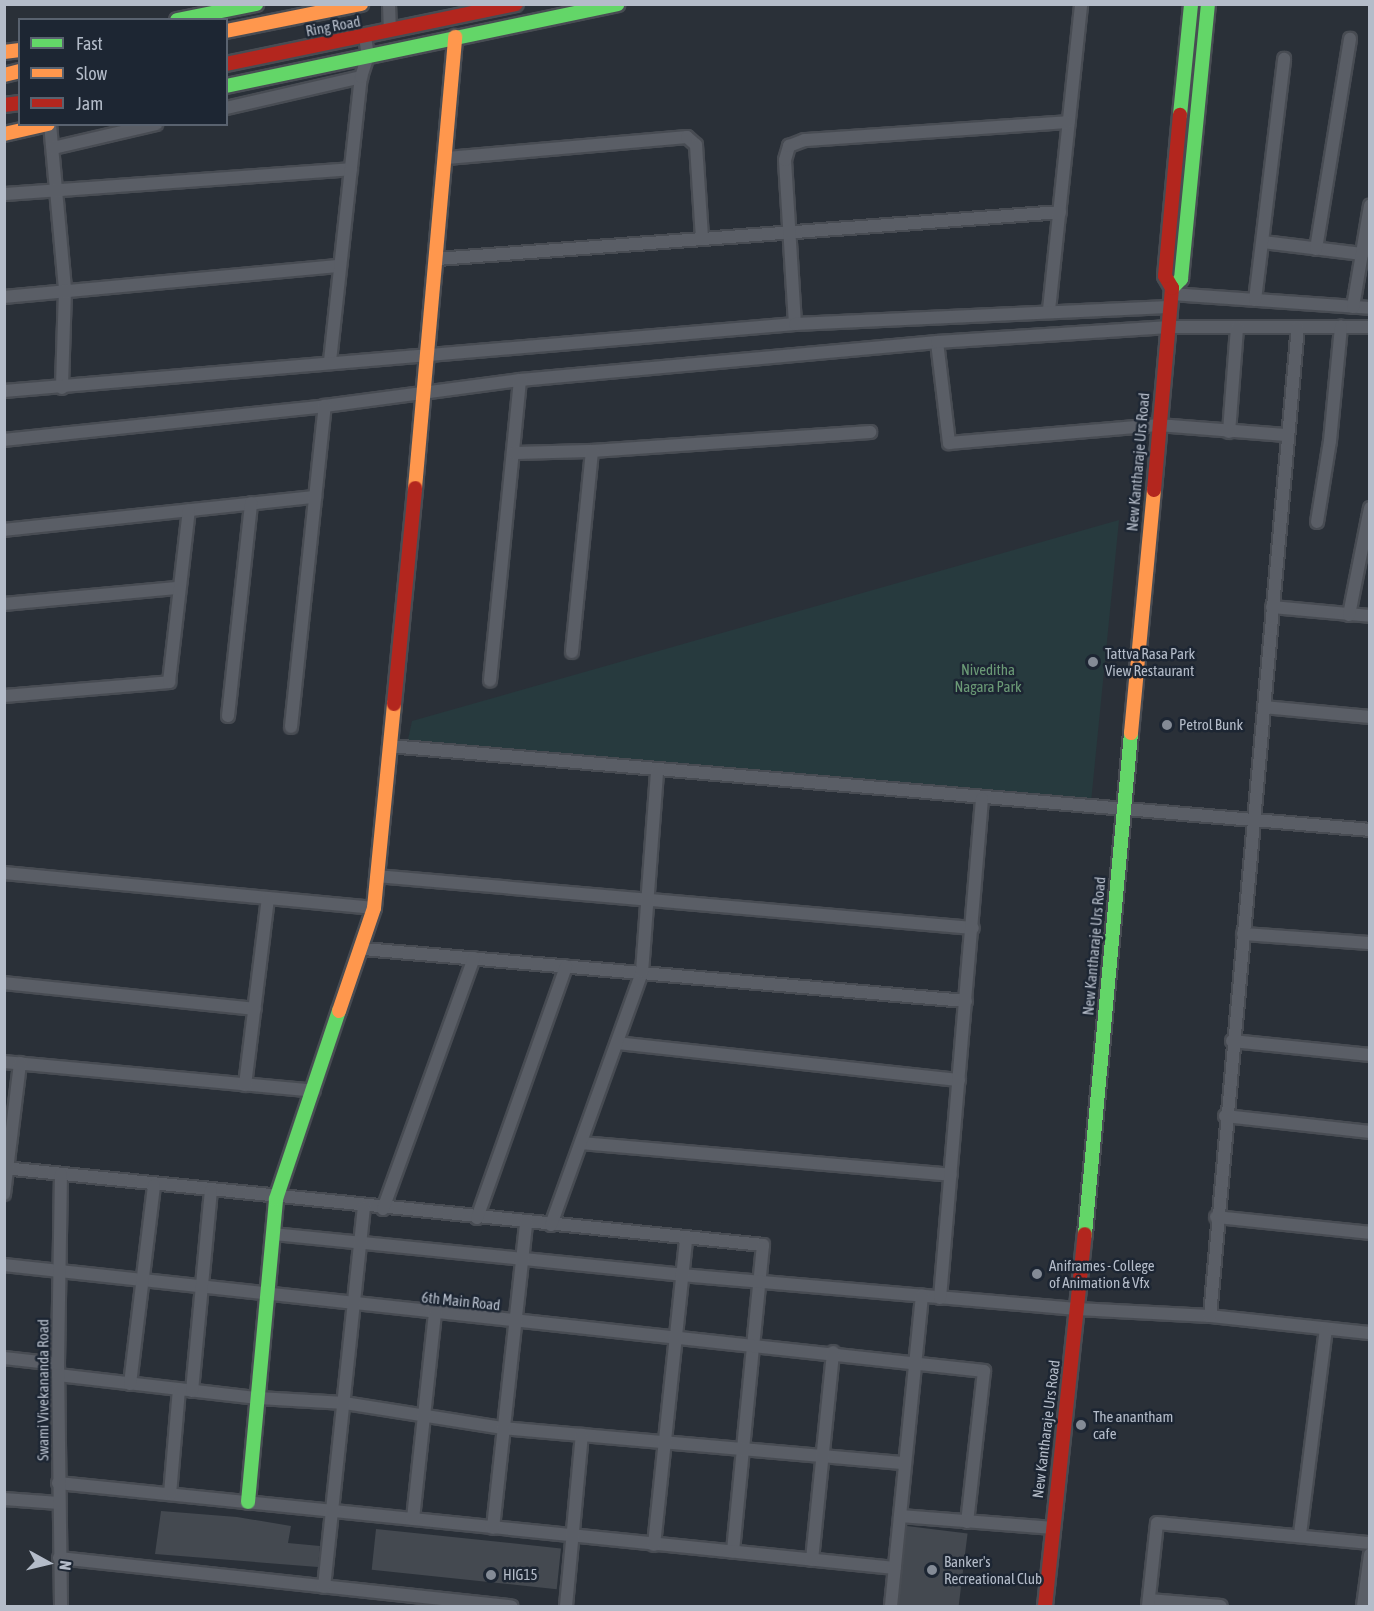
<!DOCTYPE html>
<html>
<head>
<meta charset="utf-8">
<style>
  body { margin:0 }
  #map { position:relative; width:1374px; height:1611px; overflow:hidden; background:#2a3038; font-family:"Asap Condensed",sans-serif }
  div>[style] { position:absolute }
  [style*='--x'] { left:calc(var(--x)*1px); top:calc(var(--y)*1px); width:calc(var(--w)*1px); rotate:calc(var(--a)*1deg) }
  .green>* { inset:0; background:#273a3e }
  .building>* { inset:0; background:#444950; transform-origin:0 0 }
  .roads { filter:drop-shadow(2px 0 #484c53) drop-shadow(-2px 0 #484c53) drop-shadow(0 2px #484c53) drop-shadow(0 -2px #484c53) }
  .street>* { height:12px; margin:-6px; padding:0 6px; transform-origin:6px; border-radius:6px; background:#5a5e66 }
  .fast>* { height:14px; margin:-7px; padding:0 7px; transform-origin:7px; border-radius:7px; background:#63d668 }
  .slow>* { height:14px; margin:-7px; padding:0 7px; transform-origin:7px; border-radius:7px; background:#ff974d }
  .jam>* { height:14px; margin:-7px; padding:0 7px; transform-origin:7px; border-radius:7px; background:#b3261e }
  .dots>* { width:16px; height:16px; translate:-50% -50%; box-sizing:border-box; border:3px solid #1d2633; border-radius:50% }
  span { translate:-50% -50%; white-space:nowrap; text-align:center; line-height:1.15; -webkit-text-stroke:5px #1d2633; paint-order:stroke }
  .street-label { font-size:15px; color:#b4bcc9 }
  .poi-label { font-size:15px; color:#b4bcc9 }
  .left { translate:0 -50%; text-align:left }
  .park-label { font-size:15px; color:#6b9a76 }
  .frame { position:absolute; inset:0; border:6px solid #b4bcc9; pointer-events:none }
  .legend { position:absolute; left:18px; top:18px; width:210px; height:108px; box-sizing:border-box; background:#1d2633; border:2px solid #59626f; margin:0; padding:8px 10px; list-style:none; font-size:18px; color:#b4bcc9 }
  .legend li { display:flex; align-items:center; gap:12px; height:30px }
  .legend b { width:30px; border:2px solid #59626f }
  .north { position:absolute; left:18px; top:1533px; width:60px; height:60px; -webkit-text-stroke:4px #1d2633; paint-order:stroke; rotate:98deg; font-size:16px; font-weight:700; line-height:24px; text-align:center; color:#b4bcc9 }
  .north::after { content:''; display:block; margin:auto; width:21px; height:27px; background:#b4bcc9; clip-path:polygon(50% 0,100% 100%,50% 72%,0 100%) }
</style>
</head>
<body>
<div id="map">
  <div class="green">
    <div style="clip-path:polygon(1119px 520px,1091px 802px,407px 744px,412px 721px)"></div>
  </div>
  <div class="building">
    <div style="clip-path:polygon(161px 1511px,237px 1517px,291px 1526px,288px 1543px,320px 1546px,318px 1567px,155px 1554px)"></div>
    <div style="left:907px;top:1526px;width:61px;height:80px;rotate:7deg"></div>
    <div style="left:376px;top:1529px;width:186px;height:41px;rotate:6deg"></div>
  </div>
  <div class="roads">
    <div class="street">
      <div style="--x:389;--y:4;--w:26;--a:88"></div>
      <div style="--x:226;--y:108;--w:139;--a:-12.9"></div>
      <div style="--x:50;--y:124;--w:167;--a:84.8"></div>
      <div style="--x:65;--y:290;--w:98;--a:91.8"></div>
      <div style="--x:53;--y:148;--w:106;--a:-13.1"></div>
      <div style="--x:447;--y:158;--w:241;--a:-5"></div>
      <div style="--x:687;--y:137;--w:12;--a:42"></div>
      <div style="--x:696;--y:145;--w:93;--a:86.3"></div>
      <div style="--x:4;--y:194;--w:348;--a:-4.1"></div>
      <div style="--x:1263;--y:242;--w:100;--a:6.9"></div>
      <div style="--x:1316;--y:249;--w:213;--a:-80.8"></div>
      <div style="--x:437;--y:259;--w:625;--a:-4.31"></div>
      <div style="--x:1171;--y:294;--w:199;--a:4"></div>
      <div style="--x:4;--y:297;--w:337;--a:-5.3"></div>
      <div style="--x:1255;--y:300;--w:243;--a:-83.1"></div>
      <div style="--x:1353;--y:307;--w:103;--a:-80.5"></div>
      <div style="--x:1049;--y:310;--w:308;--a:-84"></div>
      <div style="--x:795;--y:324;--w:164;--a:-93.5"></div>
      <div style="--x:785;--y:160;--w:15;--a:-74"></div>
      <div style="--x:789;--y:146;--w:17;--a:-21"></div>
      <div style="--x:805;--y:140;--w:264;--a:-3.9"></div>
      <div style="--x:937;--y:342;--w:102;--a:83.2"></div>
      <div style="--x:949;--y:443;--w:210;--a:-4.9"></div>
      <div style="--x:1158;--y:425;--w:128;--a:4.5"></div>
      <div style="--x:330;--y:361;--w:286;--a:-83.8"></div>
      <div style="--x:361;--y:77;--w:22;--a:-72"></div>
      <div style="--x:368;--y:56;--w:19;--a:-99"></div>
      <div style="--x:520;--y:380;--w:419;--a:-5.2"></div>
      <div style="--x:937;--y:342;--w:229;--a:-3.7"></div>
      <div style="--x:1166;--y:327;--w:204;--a:0"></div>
      <div style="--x:4;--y:391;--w:794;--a:-4.84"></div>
      <div style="--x:795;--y:324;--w:374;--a:-2.6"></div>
      <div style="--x:1229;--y:432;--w:105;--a:-85.6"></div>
      <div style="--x:4;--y:440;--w:323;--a:-6"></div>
      <div style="--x:325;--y:406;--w:197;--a:-7.6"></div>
      <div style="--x:520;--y:380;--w:302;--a:95.7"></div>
      <div style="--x:592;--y:451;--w:279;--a:-3.9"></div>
      <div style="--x:513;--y:453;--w:79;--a:-1.5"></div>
      <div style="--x:592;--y:451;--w:202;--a:95.7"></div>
      <div style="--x:1317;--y:522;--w:82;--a:-80.9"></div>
      <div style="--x:1330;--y:441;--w:115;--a:-84.5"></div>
      <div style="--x:4;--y:530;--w:313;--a:-6.1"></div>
      <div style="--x:4;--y:604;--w:175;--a:-5.3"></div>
      <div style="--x:1272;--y:607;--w:98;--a:5.2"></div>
      <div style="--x:1349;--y:615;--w:109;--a:-78.9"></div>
      <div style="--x:4;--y:696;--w:166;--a:-4.8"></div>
      <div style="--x:169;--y:682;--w:173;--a:-83.4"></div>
      <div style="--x:1264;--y:707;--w:106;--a:5.4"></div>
      <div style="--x:228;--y:716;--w:214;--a:-83.8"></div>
      <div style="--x:291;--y:727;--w:323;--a:-84"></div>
      <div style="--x:389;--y:746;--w:985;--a:4.89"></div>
      <div style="--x:4;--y:873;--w:372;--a:5.4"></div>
      <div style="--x:376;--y:876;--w:599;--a:4.98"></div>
      <div style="--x:1243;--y:934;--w:127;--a:4.1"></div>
      <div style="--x:363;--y:949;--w:605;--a:4.93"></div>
      <div style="--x:4;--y:983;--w:252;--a:5.9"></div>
      <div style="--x:1232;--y:1041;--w:139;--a:5.8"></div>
      <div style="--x:617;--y:1043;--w:344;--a:6.2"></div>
      <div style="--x:4;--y:1062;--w:311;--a:5.3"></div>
      <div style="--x:245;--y:1085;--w:188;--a:-83"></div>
      <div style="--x:1225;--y:1116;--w:146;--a:6.3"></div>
      <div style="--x:581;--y:1143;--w:371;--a:4.9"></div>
      <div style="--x:4;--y:1168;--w:763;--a:5.79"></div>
      <div style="--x:763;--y:1245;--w:308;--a:95.6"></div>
      <div style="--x:4;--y:1194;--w:132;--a:-83"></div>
      <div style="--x:383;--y:1209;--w:267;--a:-70.1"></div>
      <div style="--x:1216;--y:1217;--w:155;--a:5.9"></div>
      <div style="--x:477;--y:1218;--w:267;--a:-70.5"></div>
      <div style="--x:551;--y:1225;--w:269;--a:-70.2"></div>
      <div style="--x:642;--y:972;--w:202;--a:-85.7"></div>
      <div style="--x:273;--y:1234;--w:410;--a:5.7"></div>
      <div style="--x:681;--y:1275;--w:397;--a:4.9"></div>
      <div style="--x:1077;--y:1309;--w:133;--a:3"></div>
      <div style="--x:1210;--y:1316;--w:161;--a:6.1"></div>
      <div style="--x:4;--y:1265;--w:986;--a:6.17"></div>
      <div style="--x:984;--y:1371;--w:152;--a:96.4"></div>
      <div style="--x:940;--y:1298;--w:501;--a:-85.19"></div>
      <div style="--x:1210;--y:1316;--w:993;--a:-84.92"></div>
      <div style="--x:4;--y:1358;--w:54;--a:6.3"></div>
      <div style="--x:58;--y:1375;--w:201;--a:6.6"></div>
      <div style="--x:258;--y:1398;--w:87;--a:3.3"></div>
      <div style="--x:345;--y:1403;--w:159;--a:9"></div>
      <div style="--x:502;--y:1428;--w:404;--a:5"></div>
      <div style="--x:130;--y:1384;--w:200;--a:-83.1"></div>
      <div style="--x:192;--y:1391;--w:201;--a:-84.6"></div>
      <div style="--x:58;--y:1483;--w:841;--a:5.8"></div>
      <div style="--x:170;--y:1494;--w:105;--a:-85.1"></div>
      <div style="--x:4;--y:1499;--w:55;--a:4.2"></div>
      <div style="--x:900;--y:1516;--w:151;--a:4.5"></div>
      <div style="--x:413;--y:1519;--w:207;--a:-83.9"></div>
      <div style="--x:493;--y:1528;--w:308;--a:-83.8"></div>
      <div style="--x:1300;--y:1534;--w:207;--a:-82.8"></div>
      <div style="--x:654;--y:1545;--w:309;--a:-84"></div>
      <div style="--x:59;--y:1558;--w:455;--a:6.1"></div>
      <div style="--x:812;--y:1560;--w:209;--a:-84.2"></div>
      <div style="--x:324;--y:1587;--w:382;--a:-84"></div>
      <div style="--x:1149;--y:1600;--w:72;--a:4.8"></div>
      <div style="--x:61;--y:1606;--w:242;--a:-90.7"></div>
      <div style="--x:58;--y:1364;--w:190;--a:-89.1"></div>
      <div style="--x:566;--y:1606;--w:172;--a:-84.7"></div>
      <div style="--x:891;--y:1606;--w:312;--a:-84.3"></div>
      <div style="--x:1148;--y:1606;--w:83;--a:-83.8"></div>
      <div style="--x:1157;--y:1523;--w:214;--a:5.4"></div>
      <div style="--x:1363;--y:1606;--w:52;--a:-82.3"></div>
    </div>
    <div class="fast">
      <div style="--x:177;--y:20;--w:81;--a:-11.4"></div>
      <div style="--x:226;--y:86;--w:400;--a:-11.8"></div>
      <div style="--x:1180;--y:115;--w:112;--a:-84.3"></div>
      <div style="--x:1172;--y:288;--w:13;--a:-45"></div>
      <div style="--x:1181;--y:279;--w:276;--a:-84.4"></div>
      <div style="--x:1085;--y:1234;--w:503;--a:-84.75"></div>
      <div style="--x:248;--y:1502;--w:304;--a:-84.7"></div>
      <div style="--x:276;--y:1199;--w:198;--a:-71.5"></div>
    </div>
    <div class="slow">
      <div style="--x:226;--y:31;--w:138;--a:-11.3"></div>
      <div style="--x:4;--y:52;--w:16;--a:-7"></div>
      <div style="--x:4;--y:75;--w:16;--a:-14"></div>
      <div style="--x:4;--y:134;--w:45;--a:-12.8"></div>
      <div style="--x:415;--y:488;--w:453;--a:-84.9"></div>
      <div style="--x:1131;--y:733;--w:244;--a:-84.6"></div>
      <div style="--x:339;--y:1011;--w:109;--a:-71.2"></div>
      <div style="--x:374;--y:908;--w:205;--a:-84.4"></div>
    </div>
    <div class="jam">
      <div style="--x:226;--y:64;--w:296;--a:-11.7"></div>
      <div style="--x:4;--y:105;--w:16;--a:-7"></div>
      <div style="--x:1154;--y:490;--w:203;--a:-84.9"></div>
      <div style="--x:1172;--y:288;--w:14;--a:-120"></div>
      <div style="--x:1165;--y:276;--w:162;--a:-84.7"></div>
      <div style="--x:394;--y:704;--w:217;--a:-84.4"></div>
      <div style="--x:1045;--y:1606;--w:374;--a:-83.9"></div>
    </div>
  </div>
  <div class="dots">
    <div style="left:1093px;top:662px;background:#848b96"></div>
    <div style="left:1167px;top:725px;background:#848b96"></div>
    <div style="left:1037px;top:1274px;background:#848b96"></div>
    <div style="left:1081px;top:1425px;background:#848b96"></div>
    <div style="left:932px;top:1570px;background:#848b96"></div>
    <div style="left:491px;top:1575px;background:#848b96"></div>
  </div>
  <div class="street-label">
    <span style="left:333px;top:26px;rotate:-11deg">Ring Road</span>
    <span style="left:1138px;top:462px;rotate:-85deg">New Kantharaje Urs Road</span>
    <span style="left:1094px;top:946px;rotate:-85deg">New Kantharaje Urs Road</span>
    <span style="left:461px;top:1301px;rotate:6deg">6th Main Road</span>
    <span style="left:43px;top:1390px;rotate:-90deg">Swami Vivekananda Road</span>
    <span style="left:1046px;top:1429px;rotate:-83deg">New Kantharaje Urs Road</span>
  </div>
  <div class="poi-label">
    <span class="left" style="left:1105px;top:662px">Tattva Rasa Park<br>View Restaurant</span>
    <span class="left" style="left:1179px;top:725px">Petrol Bunk</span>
    <span class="left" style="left:1049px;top:1274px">Aniframes - College<br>of Animation &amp; Vfx</span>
    <span class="left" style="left:1093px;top:1425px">The anantham<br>cafe</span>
    <span class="left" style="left:944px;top:1570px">Banker's<br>Recreational Club</span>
    <span class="left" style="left:503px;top:1575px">HIG15</span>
  </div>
  <div class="park-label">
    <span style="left:988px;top:678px">Niveditha<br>Nagara Park</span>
  </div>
  <div class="frame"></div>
  <ul class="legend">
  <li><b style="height:8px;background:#63d668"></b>Fast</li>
  <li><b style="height:8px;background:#ff974d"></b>Slow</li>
  <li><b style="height:8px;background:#b3261e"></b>Jam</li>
  </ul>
  <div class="north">N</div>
</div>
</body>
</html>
